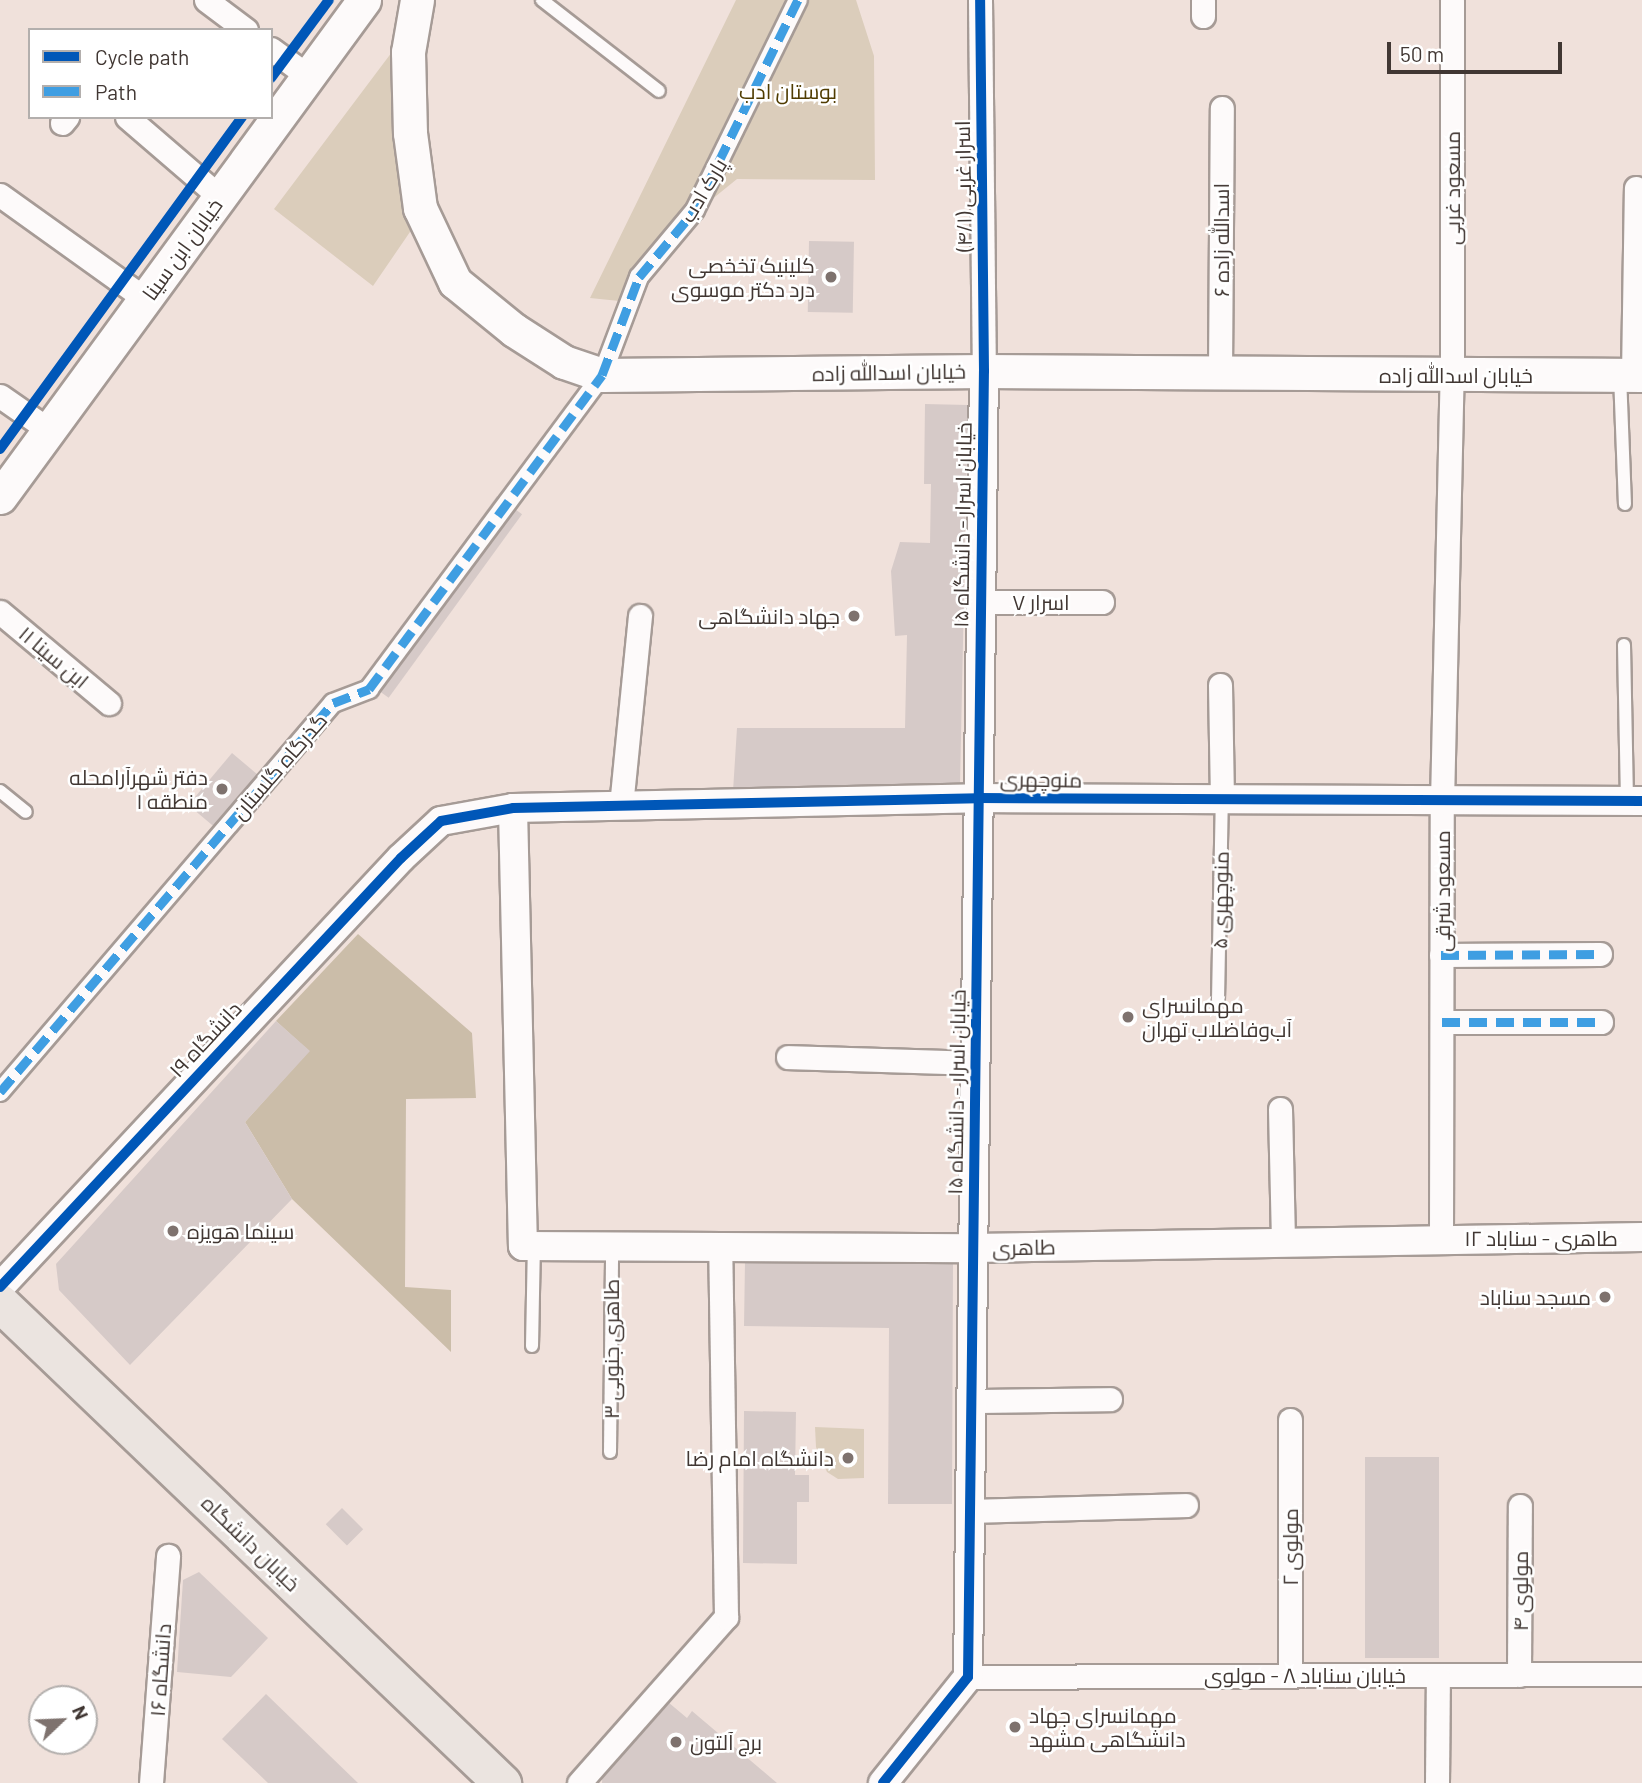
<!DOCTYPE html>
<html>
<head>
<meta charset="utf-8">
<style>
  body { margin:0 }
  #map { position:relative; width:1642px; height:1783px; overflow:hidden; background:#f0e1db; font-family:Barlow,Cairo,sans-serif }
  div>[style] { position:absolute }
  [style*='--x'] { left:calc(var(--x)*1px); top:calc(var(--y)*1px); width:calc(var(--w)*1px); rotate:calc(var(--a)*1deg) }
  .green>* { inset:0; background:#dbcdbb }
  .forest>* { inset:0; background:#cbbda9 }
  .building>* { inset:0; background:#d6cac8; transform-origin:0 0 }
  .roads { filter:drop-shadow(2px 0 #a69b96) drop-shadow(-2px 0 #a69b96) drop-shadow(0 2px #a69b96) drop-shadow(0 -2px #a69b96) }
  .service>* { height:12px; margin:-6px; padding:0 6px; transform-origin:6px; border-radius:6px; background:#fdfafa }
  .pedestrian>* { height:18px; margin:-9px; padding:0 9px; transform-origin:9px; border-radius:9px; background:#fdfafa }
  .minor>* { height:23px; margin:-11.5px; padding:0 11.5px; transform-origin:11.5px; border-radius:11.5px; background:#fdfafa }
  .tertiary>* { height:28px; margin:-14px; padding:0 14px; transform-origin:14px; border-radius:14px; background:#fdfafa }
  .secondary>* { height:33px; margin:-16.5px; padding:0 16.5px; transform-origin:16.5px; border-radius:16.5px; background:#fdfafa }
  .primary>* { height:37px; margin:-18.5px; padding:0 18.5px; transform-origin:18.5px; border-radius:18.5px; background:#ebe4e0 }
  .quiet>* { height:9px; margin-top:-4.5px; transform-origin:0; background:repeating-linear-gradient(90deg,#3f9ee2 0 18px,transparent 0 27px) }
  .cycleway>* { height:10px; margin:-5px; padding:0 5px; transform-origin:5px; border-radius:5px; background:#0057b8 }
  .dots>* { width:19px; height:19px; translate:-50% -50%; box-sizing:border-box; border:4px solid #fff; border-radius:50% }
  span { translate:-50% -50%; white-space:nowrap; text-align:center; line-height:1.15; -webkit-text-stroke:5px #fff; paint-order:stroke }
  .park-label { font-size:21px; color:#503c01 }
  .street-label { font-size:21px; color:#413733 }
  .poi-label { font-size:21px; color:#413733 }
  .right { translate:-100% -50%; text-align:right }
  .left { translate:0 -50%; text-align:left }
  .legend { position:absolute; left:28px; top:28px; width:245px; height:91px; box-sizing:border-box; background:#fff; border:2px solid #b3afad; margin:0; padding:9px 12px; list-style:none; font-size:21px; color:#413733 }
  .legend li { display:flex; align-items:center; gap:14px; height:35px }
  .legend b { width:35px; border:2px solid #b3afad }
  .north { position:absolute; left:28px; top:1685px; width:70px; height:70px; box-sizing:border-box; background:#fff; border:2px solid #b3afad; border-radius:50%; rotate:67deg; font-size:19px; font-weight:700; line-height:28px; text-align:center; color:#413733 }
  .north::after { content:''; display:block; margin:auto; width:24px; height:32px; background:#7e726e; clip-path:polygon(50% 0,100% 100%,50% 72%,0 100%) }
  .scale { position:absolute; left:1387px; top:42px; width:175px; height:32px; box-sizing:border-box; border:4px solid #413733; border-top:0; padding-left:9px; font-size:21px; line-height:24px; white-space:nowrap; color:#413733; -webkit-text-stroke:5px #fff; paint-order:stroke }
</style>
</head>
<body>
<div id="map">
  <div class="green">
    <div style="clip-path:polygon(736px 0,856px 0,874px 56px,875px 180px,737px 179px,647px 252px,639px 303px,590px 298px)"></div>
    <div style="clip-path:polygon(401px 40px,393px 73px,393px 139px,412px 229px,373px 286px,274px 209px)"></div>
    <div style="clip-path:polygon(815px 1427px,864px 1429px,864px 1478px,838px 1479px,827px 1472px,816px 1447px)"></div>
  </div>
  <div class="forest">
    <div style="clip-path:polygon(358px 934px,472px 1033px,476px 1098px,406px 1099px,405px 1287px,451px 1290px,451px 1352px,292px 1199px,245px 1122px,309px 1051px,276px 1021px)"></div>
  </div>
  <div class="building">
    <div style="left:809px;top:241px;width:45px;height:71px;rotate:1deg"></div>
    <div style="clip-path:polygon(925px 404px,968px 405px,960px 785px,733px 791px,737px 728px,905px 728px,907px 635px,895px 636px,891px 571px,900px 542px,930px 543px,931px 484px,924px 484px)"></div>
    <div style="left:497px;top:496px;width:31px;height:227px;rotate:36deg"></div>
    <div style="left:232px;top:753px;width:33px;height:68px;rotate:40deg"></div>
    <div style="clip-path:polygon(276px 1021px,310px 1051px,245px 1122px,292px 1199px,130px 1365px,59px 1290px,56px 1264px)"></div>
    <div style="clip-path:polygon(745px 1261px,953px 1262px,952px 1504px,888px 1504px,889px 1328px,744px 1326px)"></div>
    <div style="clip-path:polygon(744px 1411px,796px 1412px,795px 1475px,809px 1475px,809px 1502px,797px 1502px,797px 1564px,743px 1563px)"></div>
    <div style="left:1365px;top:1457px;width:74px;height:201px"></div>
    <div style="left:342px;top:1508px;width:30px;height:23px;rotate:45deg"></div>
    <div style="clip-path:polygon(199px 1572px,268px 1638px,231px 1677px,177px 1672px,183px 1580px)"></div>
    <div style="clip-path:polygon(266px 1694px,358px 1783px,268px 1783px,222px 1739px)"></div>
    <div style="clip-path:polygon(662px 1697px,687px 1718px,692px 1711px,777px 1783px,602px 1783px,603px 1767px)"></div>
  </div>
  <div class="roads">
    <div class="service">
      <div style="--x:542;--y:0;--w:148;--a:37.9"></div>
      <div style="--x:1620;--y:375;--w:129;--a:87.8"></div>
      <div style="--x:1624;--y:645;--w:156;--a:88.9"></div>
      <div style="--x:0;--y:791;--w:33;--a:39"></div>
      <div style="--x:1218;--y:1000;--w:200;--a:-88.9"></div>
      <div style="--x:532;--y:1346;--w:100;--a:-88.9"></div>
      <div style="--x:610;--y:1452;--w:205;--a:-89.4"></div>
    </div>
    <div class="pedestrian">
      <div style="--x:0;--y:1092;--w:512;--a:-49.44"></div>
      <div style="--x:333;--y:703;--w:39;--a:-21"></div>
      <div style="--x:369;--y:689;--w:391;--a:-53.4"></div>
      <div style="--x:602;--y:375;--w:105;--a:-69.3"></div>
      <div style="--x:639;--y:277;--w:87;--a:-50.1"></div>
      <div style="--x:695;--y:210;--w:234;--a:-63.9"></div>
    </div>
    <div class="minor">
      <div style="--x:206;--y:0;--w:50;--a:36.9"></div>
      <div style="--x:980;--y:0;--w:371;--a:89.4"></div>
      <div style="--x:1203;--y:16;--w:16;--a:-90"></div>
      <div style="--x:271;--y:49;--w:46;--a:36.1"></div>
      <div style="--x:127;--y:117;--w:123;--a:40.7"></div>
      <div style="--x:62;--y:123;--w:8;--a:-50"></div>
      <div style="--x:0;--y:195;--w:178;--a:35.6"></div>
      <div style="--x:1220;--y:373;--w:265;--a:-89.6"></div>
      <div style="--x:1633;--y:375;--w:187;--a:-89.1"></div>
      <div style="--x:0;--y:396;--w:60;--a:34.8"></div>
      <div style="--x:980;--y:602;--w:122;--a:0"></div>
      <div style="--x:0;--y:612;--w:142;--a:39.9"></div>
      <div style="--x:1220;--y:685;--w:115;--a:89"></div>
      <div style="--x:621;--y:806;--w:191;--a:-84.3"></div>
      <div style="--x:1441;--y:955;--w:159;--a:-0.4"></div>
      <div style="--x:1442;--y:1022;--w:159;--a:0"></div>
      <div style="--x:788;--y:1057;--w:187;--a:1.8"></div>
      <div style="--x:1280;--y:1109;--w:133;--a:88.7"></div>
      <div style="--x:1441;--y:1239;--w:437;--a:-89.9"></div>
      <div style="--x:1442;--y:802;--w:426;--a:-88.7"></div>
      <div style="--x:1452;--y:376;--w:376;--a:-90"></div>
      <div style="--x:973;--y:1401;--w:137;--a:-0.8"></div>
      <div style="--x:1290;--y:1420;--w:255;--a:90"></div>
      <div style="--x:971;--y:1511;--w:215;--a:-1.6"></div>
      <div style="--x:1519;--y:1675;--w:169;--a:-89.7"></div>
      <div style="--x:968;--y:1677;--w:674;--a:-0.26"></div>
      <div style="--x:151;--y:1783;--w:228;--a:-85.7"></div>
      <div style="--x:579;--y:1783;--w:222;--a:-48.5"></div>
      <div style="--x:726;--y:1617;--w:368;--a:-90.9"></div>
      <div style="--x:1437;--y:1783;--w:107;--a:-89.5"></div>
    </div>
    <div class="tertiary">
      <div style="--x:513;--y:808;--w:438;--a:88.7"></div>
      <div style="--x:523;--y:1246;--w:450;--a:0.3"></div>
      <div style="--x:973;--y:1248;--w:669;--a:-0.94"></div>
      <div style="--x:0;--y:1287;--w:587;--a:-46.93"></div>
      <div style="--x:401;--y:858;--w:54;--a:-42.8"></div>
      <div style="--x:441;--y:821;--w:73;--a:-10.2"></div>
      <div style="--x:513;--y:808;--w:465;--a:-1.2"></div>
      <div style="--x:978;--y:798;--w:664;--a:0.26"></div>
      <div style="--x:883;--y:1783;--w:136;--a:-51.3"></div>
      <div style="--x:968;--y:1677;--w:1306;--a:-89.3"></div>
    </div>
    <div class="secondary">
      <div style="--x:417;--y:0;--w:53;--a:99.8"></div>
      <div style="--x:408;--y:52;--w:81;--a:88.6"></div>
      <div style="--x:410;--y:133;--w:76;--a:82.4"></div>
      <div style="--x:420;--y:208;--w:82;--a:64.7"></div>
      <div style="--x:455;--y:282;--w:76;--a:39.1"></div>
      <div style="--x:514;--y:330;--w:59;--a:32.6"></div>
      <div style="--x:564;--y:362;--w:40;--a:18.9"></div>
      <div style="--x:602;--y:375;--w:382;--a:-0.6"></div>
      <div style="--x:984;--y:371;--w:658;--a:0.35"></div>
      <div style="--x:0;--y:497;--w:616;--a:-53.78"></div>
    </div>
    <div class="primary">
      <div style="--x:0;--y:1303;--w:695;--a:43.72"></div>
    </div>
  </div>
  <div class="quiet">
    <div style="--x:1441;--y:955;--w:159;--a:-0.4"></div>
    <div style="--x:1442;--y:1022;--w:159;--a:0"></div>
    <div style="--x:0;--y:1092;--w:512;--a:-49.44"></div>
    <div style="--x:333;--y:703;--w:39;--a:-21"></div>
    <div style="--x:369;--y:689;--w:391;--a:-53.4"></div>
    <div style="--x:602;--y:375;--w:105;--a:-69.3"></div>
    <div style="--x:639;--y:277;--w:87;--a:-50.1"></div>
    <div style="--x:695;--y:210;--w:234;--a:-63.9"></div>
  </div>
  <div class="cycleway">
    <div style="--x:271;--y:78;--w:97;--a:-53.4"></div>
    <div style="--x:0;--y:449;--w:411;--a:-53.9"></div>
    <div style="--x:0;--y:1287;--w:587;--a:-46.93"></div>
    <div style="--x:401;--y:858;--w:54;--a:-42.8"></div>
    <div style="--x:441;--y:821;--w:73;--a:-10.2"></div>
    <div style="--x:513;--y:808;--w:465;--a:-1.2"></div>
    <div style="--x:978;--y:798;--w:664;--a:0.26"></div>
    <div style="--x:883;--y:1783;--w:136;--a:-51.3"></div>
    <div style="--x:968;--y:1677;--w:1306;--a:-89.3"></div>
    <div style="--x:984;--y:371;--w:371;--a:-90.6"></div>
  </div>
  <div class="dots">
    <div style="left:831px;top:277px;background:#7e726e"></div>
    <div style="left:854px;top:616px;background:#7e726e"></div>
    <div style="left:222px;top:789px;background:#7e726e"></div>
    <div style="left:1128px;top:1017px;background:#7e726e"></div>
    <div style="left:173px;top:1231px;background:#7e726e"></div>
    <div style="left:1605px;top:1297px;background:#7e726e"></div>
    <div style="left:848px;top:1458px;background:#7e726e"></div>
    <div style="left:1015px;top:1727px;background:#7e726e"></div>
    <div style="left:676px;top:1742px;background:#7e726e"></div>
  </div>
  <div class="park-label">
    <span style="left:788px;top:91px">بوستان ادب</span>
  </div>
  <div class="street-label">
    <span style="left:963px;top:186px;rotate:-91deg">اسرار غربی (۴/۱)</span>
    <span style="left:1452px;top:188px;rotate:-90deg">مسعود غربی</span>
    <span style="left:703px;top:190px;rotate:-59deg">پارک ادب</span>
    <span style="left:1221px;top:240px;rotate:-90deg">اسدالله زاده ۶</span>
    <span style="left:182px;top:249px;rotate:-54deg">خیابان ابن سینا</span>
    <span style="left:889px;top:372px;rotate:-1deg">خیابان اسدالله زاده</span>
    <span style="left:1456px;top:375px">خیابان اسدالله زاده</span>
    <span style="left:962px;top:525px;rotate:-89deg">خیابان اسرار - دانشگاه ۱۵</span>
    <span style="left:1041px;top:602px">اسرار ۷</span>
    <span style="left:54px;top:657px;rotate:40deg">ابن سینا ۱۱</span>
    <span style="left:279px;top:766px;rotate:-49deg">گذرگاه گلستان</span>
    <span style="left:1041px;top:779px;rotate:1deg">منوچهری</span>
    <span style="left:1442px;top:891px;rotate:-90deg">مسعود شرقی</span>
    <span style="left:1220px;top:900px;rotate:-89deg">منوچهری ۵</span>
    <span style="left:205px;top:1039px;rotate:-47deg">دانشگاه ۱۹</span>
    <span style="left:956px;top:1092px;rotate:-89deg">خیابان اسرار - دانشگاه ۱۵</span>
    <span style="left:1541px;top:1238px">طاهری - سناباد ۱۲</span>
    <span style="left:1024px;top:1247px;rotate:-1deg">طاهری</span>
    <span style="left:611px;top:1349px;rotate:-90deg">طاهری جنوبی ۳</span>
    <span style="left:251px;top:1543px;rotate:44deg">خیابان دانشگاه</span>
    <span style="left:1290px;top:1547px;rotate:-90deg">مولوی ۲</span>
    <span style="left:1520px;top:1591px;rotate:-90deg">مولوی ۴</span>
    <span style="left:160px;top:1670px;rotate:-86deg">دانشگاه ۱۶</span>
    <span style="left:1305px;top:1675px">خیابان سناباد ۸ - مولوی</span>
  </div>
  <div class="poi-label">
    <span class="right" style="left:815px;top:277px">کلینیک تخخصی<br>درد دکتر موسوی</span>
    <span class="right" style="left:840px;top:616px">جهاد دانشگاهی</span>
    <span class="right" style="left:208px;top:789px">دفتر شهرآرامحله<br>منطقه ۱</span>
    <span class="left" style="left:1142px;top:1017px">مهمانسرای<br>آب‌و‌فاضلاب تهران</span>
    <span class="left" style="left:187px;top:1231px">سینما هویزه</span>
    <span class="right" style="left:1591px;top:1297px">مسجد سناباد</span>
    <span class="right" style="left:834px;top:1458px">دانشگاه امام رضا</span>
    <span class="left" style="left:1029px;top:1727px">مهمانسرای جهاد<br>دانشگاهی مشهد</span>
    <span class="left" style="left:690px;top:1742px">برج آلتون</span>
  </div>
  <ul class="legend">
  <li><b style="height:9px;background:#0057b8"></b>Cycle path</li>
  <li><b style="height:9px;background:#3f9ee2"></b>Path</li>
  </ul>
  <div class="north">N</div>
  <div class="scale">50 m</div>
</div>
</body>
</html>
